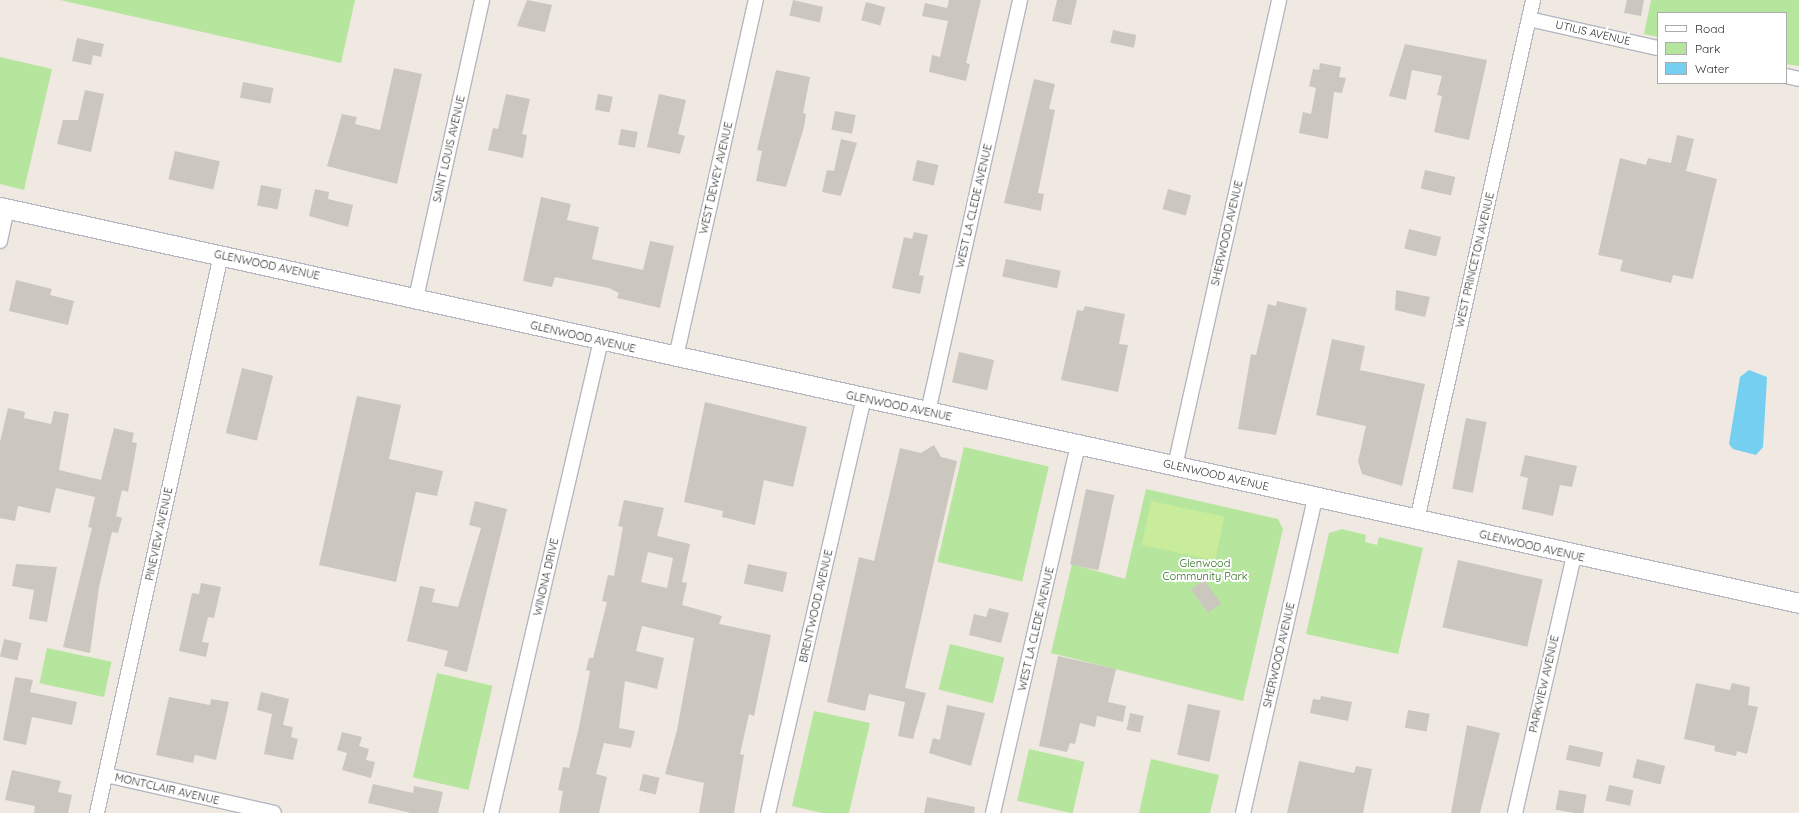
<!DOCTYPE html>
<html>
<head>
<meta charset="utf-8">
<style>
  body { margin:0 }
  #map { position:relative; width:1799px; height:813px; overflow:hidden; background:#efe9e1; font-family:Quicksand,sans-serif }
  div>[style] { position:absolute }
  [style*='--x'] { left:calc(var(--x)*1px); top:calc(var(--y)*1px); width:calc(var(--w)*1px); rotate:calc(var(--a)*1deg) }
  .green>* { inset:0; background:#b6e59e; transform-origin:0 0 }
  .pitch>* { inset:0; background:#c9ec9a; transform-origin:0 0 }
  .water>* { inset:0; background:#75cff0 }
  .building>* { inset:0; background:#cbc7bf; transform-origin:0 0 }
  .roads { filter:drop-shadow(1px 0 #b4b7c1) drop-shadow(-1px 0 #b4b7c1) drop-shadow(0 1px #b4b7c1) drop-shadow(0 -1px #b4b7c1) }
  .street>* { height:14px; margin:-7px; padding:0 7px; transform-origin:7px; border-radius:7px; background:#fff }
  .secondary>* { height:19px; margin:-9.5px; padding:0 9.5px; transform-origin:9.5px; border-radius:9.5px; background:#fff }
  span { translate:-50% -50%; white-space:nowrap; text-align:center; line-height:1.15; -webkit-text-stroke:4px #fff; paint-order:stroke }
  .street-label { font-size:11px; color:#2e2e2e }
  .park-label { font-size:11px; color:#2c6e1b }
  .legend { position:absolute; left:1657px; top:12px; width:130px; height:72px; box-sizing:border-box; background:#fff; border:1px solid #ababab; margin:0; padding:5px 7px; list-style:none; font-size:12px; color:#2e2e2e }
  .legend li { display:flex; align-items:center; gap:8px; height:20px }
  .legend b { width:20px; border:1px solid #ababab }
</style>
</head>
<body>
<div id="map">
  <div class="green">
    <div style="clip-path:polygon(60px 0,355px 0,341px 63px)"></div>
    <div style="clip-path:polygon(1651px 0,1799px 0,1799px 66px,1786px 64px,1786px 13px,1658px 13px,1658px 37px,1644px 34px)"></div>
    <div style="clip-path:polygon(0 57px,52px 69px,24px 190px,0 184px)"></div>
    <div style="left:964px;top:447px;width:87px;height:118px;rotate:13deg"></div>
    <div style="clip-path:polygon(1146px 489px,1278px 519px,1283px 529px,1243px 701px,1051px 653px,1072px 564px,1125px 579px)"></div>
    <div style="clip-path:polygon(1342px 529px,1366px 535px,1365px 542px,1377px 545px,1379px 537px,1423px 548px,1398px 654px,1306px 634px,1329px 533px)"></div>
    <div style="left:950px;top:644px;width:56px;height:47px;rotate:14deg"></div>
    <div style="left:47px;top:648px;width:66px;height:36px;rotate:12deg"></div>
    <div style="left:437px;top:673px;width:57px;height:107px;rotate:13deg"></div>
    <div style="clip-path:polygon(814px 711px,870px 723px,849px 813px,822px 813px,792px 806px)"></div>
    <div style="left:1029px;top:749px;width:57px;height:53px;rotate:13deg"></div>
    <div style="clip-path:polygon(1151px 759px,1219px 775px,1210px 813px,1139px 813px)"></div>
  </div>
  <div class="pitch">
    <div style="left:1151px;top:501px;width:75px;height:45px;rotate:12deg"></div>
  </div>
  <div class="water">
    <div style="clip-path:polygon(1749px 370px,1767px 377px,1763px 447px,1756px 455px,1733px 449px,1729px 444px,1740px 377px)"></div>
  </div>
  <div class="building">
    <div style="clip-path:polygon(527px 0,552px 5px,545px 32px,517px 26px)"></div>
    <div style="left:793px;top:0;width:31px;height:16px;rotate:13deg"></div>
    <div style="clip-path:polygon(949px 0,981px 0,966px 63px,970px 64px,966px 81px,929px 72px,932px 55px,940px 57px,948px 21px,922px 16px,925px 3px,947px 8px)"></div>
    <div style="clip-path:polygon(1057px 0,1077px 0,1071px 25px,1052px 21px)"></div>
    <div style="clip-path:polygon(1627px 0,1644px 0,1641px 16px,1624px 13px)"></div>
    <div style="left:866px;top:2px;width:20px;height:19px;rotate:15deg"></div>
    <div style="left:1113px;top:30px;width:24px;height:13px;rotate:12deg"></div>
    <div style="clip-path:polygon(77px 38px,104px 44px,101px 57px,93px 55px,91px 65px,72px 61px)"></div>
    <div style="clip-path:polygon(1405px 44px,1487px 60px,1469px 140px,1434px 132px,1442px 96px,1437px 95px,1442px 76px,1412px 70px,1406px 100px,1389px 96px)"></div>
    <div style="clip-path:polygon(1320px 63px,1341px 67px,1339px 77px,1346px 78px,1342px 93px,1334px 92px,1328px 139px,1299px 133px,1303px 112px,1311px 114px,1316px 88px,1309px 86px,1313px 69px,1319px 70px)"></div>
    <div style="clip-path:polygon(394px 68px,422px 74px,397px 184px,327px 166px,342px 114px,357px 117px,355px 124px,380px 130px)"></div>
    <div style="clip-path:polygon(776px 70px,810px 77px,803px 113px,806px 114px,804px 127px,786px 187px,756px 181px,762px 151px,757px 150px)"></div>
    <div style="clip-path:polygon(1034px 79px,1055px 84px,1049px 109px,1055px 110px,1038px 193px,1044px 194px,1041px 211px,1004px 203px)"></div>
    <div style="left:243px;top:82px;width:31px;height:16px;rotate:11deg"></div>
    <div style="clip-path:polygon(85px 90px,104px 94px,91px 152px,57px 144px,63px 120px,78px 120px)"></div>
    <div style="clip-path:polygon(506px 94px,530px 99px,522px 134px,527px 135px,523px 158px,488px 150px,493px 128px,498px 129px)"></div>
    <div style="left:598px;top:94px;width:15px;height:16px;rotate:11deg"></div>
    <div style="clip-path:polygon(659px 94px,686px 100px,678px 134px,685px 136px,680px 154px,647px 147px)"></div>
    <div style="left:835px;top:111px;width:21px;height:19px;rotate:11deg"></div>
    <div style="left:621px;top:129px;width:17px;height:16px;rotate:10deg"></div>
    <div style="clip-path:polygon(1677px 135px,1694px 139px,1686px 171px,1717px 179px,1693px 279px,1673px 275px,1671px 283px,1620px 271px,1623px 260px,1598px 255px,1620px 158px,1646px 165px,1648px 158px,1671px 163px)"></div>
    <div style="clip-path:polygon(841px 139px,857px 143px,841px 196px,822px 192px,827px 170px,834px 171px)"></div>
    <div style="left:175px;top:151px;width:46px;height:29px;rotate:13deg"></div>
    <div style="left:917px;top:160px;width:22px;height:21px;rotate:13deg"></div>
    <div style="left:1425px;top:170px;width:31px;height:19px;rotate:13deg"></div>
    <div style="left:261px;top:185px;width:21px;height:21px;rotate:11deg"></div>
    <div style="clip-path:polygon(315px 189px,329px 192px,328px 199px,353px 205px,348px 227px,309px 216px)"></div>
    <div style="left:1168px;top:189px;width:24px;height:21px;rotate:15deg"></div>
    <div style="clip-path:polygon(541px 197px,571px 204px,567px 220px,599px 227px,592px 259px,643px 270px,650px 241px,674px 246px,660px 308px,617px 298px,619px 293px,609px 288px,555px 277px,552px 287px,523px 281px)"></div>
    <div style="left:1409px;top:229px;width:33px;height:20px;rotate:14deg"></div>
    <div style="clip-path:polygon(914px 232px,928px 235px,919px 275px,924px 276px,920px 294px,892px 288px,904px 237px,912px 239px)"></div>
    <div style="left:1006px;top:259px;width:56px;height:18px;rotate:12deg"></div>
    <div style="clip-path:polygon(16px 280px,52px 289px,50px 295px,74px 301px,68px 325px,9px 311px)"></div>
    <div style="clip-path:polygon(1396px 290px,1430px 297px,1425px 317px,1395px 310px)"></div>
    <div style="clip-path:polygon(1277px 301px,1307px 308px,1276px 435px,1238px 429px,1251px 354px,1256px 355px,1268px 304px,1276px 306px)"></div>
    <div style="clip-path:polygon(1085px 306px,1125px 314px,1119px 344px,1128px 345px,1118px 392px,1061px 380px,1077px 310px,1083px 311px)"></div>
    <div style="clip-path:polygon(1332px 339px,1365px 346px,1360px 370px,1425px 384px,1402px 486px,1362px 474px,1358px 461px,1366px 426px,1316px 415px)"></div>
    <div style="left:959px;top:352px;width:36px;height:31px;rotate:13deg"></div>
    <div style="left:242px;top:368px;width:32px;height:67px;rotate:14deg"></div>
    <div style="clip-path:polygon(357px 396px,401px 405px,389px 459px,443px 471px,437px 496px,416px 492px,396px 582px,319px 565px)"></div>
    <div style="clip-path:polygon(705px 402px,807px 427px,793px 487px,764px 480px,755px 525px,722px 517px,723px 511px,684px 502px)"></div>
    <div style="clip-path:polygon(8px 408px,25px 412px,24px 418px,51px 424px,54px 411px,69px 414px,59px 470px,101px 480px,114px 428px,134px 433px,132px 442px,137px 443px,128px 492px,122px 490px,116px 516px,122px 518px,118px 533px,112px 532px,99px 587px,90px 653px,63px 647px,92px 528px,88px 527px,95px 497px,56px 488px,50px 513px,18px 506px,15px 521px,0 518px,0 442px)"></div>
    <div style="left:1466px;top:418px;width:21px;height:72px;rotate:11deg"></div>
    <div style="clip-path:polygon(934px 445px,941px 457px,957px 461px,905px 688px,926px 693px,913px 739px,898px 736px,905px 702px,869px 694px,865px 711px,827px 702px,859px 557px,874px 561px,900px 448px,921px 453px)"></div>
    <div style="clip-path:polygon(1525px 455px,1577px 466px,1572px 487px,1560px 485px,1553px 516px,1522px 509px,1528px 478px,1520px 476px)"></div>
    <div style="left:1086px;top:489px;width:29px;height:77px;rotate:12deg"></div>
    <div style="clip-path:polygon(evenodd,624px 500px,664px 508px,657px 536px,690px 544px,682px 582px,687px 583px,682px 605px,722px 616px,719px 624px,771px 635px,754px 716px,749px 714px,740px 754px,744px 755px,734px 813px,699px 813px,704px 783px,665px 774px,677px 730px,694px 638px,642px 626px,636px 651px,664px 658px,657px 689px,625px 681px,619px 728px,635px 731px,631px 748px,604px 743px,596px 774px,607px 777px,599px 813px,559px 813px,563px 791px,558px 790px,563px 767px,569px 768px,579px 727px,590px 671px,586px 670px,589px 658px,593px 658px,607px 602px,602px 601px,608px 575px,614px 576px,623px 527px,618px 526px,624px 500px,648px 552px,673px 558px,667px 588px,641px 582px,648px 552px)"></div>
    <div style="clip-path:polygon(475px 501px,507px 509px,467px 672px,444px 666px,448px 651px,407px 641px,420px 586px,435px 589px,432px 602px,458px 607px,481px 528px,469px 525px)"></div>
    <div style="left:1458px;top:560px;width:87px;height:69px;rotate:13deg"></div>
    <div style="clip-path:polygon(16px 564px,57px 567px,47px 622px,29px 619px,34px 590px,12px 586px)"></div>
    <div style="left:748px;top:564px;width:40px;height:20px;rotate:12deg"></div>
    <div style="left:1204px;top:580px;width:29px;height:16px;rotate:54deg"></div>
    <div style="clip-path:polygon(201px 583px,221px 587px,214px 618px,208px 617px,202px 642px,209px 643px,206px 657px,179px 651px,192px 593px,199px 594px)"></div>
    <div style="clip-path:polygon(989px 608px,1009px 613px,1001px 643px,969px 635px,974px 614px,986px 617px)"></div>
    <div style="left:4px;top:639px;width:18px;height:18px;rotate:13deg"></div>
    <div style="clip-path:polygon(1058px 656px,1116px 669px,1108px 702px,1126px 706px,1123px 722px,1097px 716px,1095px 727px,1080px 723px,1075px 744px,1070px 743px,1067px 752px,1039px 746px)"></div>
    <div style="clip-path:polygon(15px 677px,33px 680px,30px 692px,77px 702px,72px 725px,32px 717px,26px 745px,3px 740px)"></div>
    <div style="clip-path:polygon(1696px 683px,1730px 690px,1732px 683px,1750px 687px,1748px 705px,1758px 707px,1747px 754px,1737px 751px,1736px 756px,1714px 751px,1715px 746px,1684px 739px)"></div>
    <div style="clip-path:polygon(261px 692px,289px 699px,283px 725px,293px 727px,291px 737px,298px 739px,293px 760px,264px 754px,272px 714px,257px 710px)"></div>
    <div style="clip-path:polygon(1321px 696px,1352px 702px,1348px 721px,1310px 713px,1313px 699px,1320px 700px)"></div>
    <div style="clip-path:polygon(169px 697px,210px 705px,211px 699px,229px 702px,216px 760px,195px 755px,193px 763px,156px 755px)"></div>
    <div style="left:1188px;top:704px;width:33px;height:52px;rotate:12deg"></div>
    <div style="clip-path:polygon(947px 705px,985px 713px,971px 766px,929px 753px,933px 738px,940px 740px)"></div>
    <div style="left:1408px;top:710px;width:22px;height:18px;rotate:10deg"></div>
    <div style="left:1130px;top:713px;width:14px;height:17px;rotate:12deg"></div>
    <div style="clip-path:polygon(1467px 725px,1500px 733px,1480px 813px,1451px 813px)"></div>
    <div style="clip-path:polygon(342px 732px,362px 737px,359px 746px,369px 749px,366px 760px,375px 762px,371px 778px,342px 770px,347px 753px,337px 750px)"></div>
    <div style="left:1569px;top:745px;width:35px;height:15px;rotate:12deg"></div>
    <div style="left:1637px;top:759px;width:29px;height:19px;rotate:14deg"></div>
    <div style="clip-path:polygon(1299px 761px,1354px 773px,1356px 766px,1372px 769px,1363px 813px,1287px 813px)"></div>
    <div style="clip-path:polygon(12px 770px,61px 781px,58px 792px,72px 795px,68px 813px,34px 813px,35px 806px,5px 800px)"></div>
    <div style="left:643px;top:774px;width:17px;height:17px;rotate:13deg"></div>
    <div style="clip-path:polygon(373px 784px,413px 793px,414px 786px,443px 792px,438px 813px,411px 813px,368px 803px)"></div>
    <div style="left:1609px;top:785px;width:25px;height:16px;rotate:12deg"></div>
    <div style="left:1559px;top:790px;width:28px;height:20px;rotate:10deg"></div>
    <div style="clip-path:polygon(927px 797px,975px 807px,974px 813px,924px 813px)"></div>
  </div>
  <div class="roads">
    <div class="street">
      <div style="--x:1529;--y:19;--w:132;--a:12.7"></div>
      <div style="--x:1786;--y:76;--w:13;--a:13"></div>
      <div style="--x:0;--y:241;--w:34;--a:-78"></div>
      <div style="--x:416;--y:298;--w:305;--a:-77.5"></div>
      <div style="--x:676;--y:357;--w:366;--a:-77.4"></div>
      <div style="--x:928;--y:412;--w:422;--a:-77.4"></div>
      <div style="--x:1175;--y:466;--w:477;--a:-77.4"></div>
      <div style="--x:1417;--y:520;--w:533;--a:-77.42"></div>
      <div style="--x:106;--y:775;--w:172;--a:12.7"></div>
      <div style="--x:97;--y:813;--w:572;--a:-77.47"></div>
      <div style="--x:491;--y:813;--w:484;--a:-76.9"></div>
      <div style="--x:768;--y:813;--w:426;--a:-77"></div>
      <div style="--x:993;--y:813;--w:377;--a:-77"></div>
      <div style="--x:1243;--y:813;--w:323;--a:-77.1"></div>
      <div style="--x:1515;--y:813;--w:264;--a:-77.1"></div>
    </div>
    <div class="secondary">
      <div style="--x:0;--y:207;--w:1842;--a:12.41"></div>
    </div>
  </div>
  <div class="street-label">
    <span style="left:1593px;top:33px;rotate:13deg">UTILIS AVENUE</span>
    <span style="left:449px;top:149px;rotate:-77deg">SAINT LOUIS AVENUE</span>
    <span style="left:716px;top:178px;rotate:-77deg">WEST DEWEY AVENUE</span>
    <span style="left:974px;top:206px;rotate:-77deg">WEST LA CLEDE AVENUE</span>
    <span style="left:1227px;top:233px;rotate:-77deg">SHERWOOD AVENUE</span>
    <span style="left:1475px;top:260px;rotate:-77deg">WEST PRINCETON AVENUE</span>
    <span style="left:267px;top:265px;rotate:12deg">GLENWOOD AVENUE</span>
    <span style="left:583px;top:337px;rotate:13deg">GLENWOOD AVENUE</span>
    <span style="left:899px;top:406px;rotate:12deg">GLENWOOD AVENUE</span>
    <span style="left:1216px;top:475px;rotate:13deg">GLENWOOD AVENUE</span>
    <span style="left:159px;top:534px;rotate:-78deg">PINEVIEW AVENUE</span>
    <span style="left:1532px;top:546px;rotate:13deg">GLENWOOD AVENUE</span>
    <span style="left:546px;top:577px;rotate:-77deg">WINONA DRIVE</span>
    <span style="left:816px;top:606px;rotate:-77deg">BRENTWOOD AVENUE</span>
    <span style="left:1036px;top:629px;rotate:-77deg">WEST LA CLEDE AVENUE</span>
    <span style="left:1279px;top:655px;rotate:-77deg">SHERWOOD AVENUE</span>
    <span style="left:1544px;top:684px;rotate:-77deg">PARKVIEW AVENUE</span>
    <span style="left:167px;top:789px;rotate:13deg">MONTCLAIR AVENUE</span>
  </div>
  <div class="park-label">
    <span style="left:1205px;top:570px">Glenwood<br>Community Park</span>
  </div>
  <ul class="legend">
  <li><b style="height:5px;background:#fff"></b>Road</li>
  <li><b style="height:11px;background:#b6e59e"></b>Park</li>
  <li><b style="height:11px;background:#75cff0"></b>Water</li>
  </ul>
</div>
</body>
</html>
